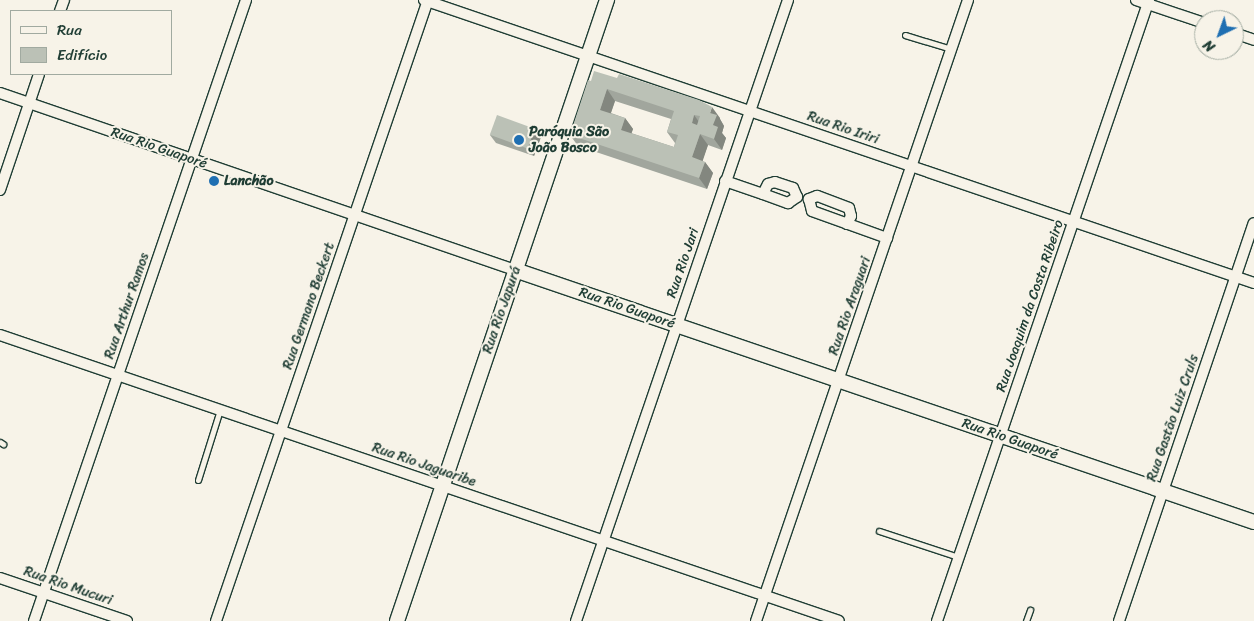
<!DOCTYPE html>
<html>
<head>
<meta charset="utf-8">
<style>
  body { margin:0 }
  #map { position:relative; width:1254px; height:621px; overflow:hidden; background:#f7f3e8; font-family:Sriracha,sans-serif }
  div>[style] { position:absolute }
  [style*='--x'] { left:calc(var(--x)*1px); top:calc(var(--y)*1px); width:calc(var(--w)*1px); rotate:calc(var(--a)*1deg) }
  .roads { filter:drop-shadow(1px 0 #1f3d34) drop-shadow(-1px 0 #1f3d34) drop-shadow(0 1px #1f3d34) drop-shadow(0 -1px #1f3d34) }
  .lane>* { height:5px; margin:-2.5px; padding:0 2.5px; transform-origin:2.5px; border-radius:2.5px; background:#f7f3e8 }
  .street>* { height:10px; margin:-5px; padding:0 5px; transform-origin:5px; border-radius:5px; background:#f7f3e8 }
  .secondary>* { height:14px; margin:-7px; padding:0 7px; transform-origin:7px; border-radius:7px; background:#f7f3e8 }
  .wall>* { inset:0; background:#a1a69d }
  .shaded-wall>* { inset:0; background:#83877f }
  .building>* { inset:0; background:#bbc1b6; transform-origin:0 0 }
  .dots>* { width:14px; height:14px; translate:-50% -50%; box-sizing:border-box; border:2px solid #f7f3e8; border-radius:50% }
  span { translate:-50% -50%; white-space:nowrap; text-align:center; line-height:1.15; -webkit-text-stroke:4px #f7f3e8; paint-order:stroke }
  .street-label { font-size:14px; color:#1f3d34 }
  .poi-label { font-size:14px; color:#1f3d34; font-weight:700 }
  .left { translate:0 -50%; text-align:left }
  .legend { position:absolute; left:10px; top:10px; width:162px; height:65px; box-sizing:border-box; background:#f7f3e8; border:1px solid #a1aaa0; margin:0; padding:6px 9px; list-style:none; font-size:15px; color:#1f3d34 }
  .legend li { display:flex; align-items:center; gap:10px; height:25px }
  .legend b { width:25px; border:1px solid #a1aaa0 }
  .north { position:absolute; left:1194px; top:10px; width:50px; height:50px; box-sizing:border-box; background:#f7f3e8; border:1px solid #a1aaa0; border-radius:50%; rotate:222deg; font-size:14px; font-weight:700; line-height:20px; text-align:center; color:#1f3d34 }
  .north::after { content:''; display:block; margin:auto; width:18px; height:22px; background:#1f6fb2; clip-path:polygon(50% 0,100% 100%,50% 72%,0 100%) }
</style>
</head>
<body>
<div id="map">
  <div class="roads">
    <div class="lane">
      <div style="--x:905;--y:35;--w:48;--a:16.9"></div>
      <div style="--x:0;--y:442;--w:4;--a:34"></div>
      <div style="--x:198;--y:480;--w:73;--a:-72.6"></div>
      <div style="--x:879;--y:531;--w:83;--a:18.2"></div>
      <div style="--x:1026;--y:621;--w:12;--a:-70"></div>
    </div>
    <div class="street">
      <div style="--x:424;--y:0;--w:877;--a:18.83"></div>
      <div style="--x:1136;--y:0;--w:72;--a:18.7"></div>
      <div style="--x:60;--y:11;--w:12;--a:-70"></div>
      <div style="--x:1234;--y:33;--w:21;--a:19"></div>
      <div style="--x:0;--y:93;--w:545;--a:18.97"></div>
      <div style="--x:725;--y:181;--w:40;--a:18.9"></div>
      <div style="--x:763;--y:194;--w:27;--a:20"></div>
      <div style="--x:788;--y:203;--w:11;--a:-34"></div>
      <div style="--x:797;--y:197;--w:10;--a:-114"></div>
      <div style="--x:793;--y:188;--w:19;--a:-162"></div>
      <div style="--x:775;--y:182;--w:7;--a:164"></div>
      <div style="--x:768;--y:184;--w:11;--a:117"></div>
      <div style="--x:0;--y:190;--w:122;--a:-71.4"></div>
      <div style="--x:847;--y:224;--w:9;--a:-63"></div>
      <div style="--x:851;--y:216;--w:8;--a:-104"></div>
      <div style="--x:849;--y:208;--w:34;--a:-159"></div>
      <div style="--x:817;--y:196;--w:9;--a:159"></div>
      <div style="--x:809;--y:199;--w:12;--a:76"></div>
      <div style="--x:812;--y:211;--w:80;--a:19.8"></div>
      <div style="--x:0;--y:335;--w:886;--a:18.82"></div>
      <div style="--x:0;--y:578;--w:134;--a:18.7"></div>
      <div style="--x:34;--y:621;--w:656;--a:-71.15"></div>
      <div style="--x:216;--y:621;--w:656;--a:-71.15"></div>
      <div style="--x:576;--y:621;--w:656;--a:-71.15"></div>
      <div style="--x:756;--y:621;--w:656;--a:-71.15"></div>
      <div style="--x:937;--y:621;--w:656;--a:-71.15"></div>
      <div style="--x:1119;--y:621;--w:420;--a:-71.3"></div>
    </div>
    <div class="secondary">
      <div style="--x:515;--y:270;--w:781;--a:18.83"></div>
      <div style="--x:397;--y:621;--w:656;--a:-71.32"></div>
    </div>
  </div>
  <div class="wall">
    <div style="clip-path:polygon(evenodd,591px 81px,720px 118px,720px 119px,724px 126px,722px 133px,726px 138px,722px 150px,708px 145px,702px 161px,705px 162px,713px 173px,707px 189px,578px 146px,570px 135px,591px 81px,615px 101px,671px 119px,667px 132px,675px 143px,674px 147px,631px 133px,633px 129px,625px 118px,611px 113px,615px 101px)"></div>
    <div style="clip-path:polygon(535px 129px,541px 137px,534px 156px,496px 143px,490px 135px)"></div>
  </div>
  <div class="shaded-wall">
    <div style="clip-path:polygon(607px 89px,615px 101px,608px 121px,600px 110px)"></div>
    <div style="clip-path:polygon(712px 107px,720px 118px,720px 119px,724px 126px,722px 133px,726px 138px,722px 150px,714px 139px,710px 113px)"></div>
    <div style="clip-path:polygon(694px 115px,702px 126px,699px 134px,692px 123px)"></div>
    <div style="clip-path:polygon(625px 118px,633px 129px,629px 141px,621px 130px)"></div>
    <div style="clip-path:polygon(535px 129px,541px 137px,534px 156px,528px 148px)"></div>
    <div style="clip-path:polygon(700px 134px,708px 145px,700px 169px,692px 157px)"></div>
    <div style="clip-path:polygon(705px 162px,713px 173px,707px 189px,699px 178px)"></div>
  </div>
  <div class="building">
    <div style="clip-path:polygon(evenodd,594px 71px,617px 78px,619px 74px,699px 100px,712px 107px,710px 113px,717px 115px,713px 125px,718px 127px,714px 139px,700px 134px,692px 157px,705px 162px,699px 178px,570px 135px,588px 80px,591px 81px,594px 71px,607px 89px,674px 111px,667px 132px,678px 135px,674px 147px,621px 130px,625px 118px,600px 110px,607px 89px,594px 71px,694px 115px,700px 116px,697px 125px,692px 123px,694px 115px)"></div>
    <div style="left:497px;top:115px;width:40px;height:21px;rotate:20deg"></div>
  </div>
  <div class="dots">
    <div style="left:519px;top:140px;background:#1f6fb2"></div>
    <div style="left:214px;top:181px;background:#1f6fb2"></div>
  </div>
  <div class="street-label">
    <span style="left:843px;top:128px;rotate:19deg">Rua Rio Iriri</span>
    <span style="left:159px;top:148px;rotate:19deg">Rua Rio Guaporé</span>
    <span style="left:683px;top:263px;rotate:-71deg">Rua Rio Jari</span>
    <span style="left:127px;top:306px;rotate:-71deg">Rua Arthur Ramos</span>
    <span style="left:309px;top:306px;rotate:-71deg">Rua Germano Beckert</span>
    <span style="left:850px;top:306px;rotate:-71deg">Rua Rio Araguari</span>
    <span style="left:1030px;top:306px;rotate:-71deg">Rua Joaquim da Costa Ribeiro</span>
    <span style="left:627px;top:308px;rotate:19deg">Rua Rio Guaporé</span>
    <span style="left:502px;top:310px;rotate:-71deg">Rua Rio Japurá</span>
    <span style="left:1173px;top:418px;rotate:-71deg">Rua Gastão Luiz Cruls</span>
    <span style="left:1010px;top:439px;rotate:19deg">Rua Rio Guaporé</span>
    <span style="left:424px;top:465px;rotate:19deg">Rua Rio Jaguaribe</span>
    <span style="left:68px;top:586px;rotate:19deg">Rua Rio Mucuri</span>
  </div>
  <div class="poi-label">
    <span class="left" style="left:529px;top:140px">Paróquia São<br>João Bosco</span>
    <span class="left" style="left:224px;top:181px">Lanchão</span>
  </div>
  <ul class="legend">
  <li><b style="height:6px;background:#f7f3e8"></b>Rua</li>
  <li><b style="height:14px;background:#bbc1b6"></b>Edifício</li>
  </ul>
  <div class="north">N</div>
</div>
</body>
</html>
